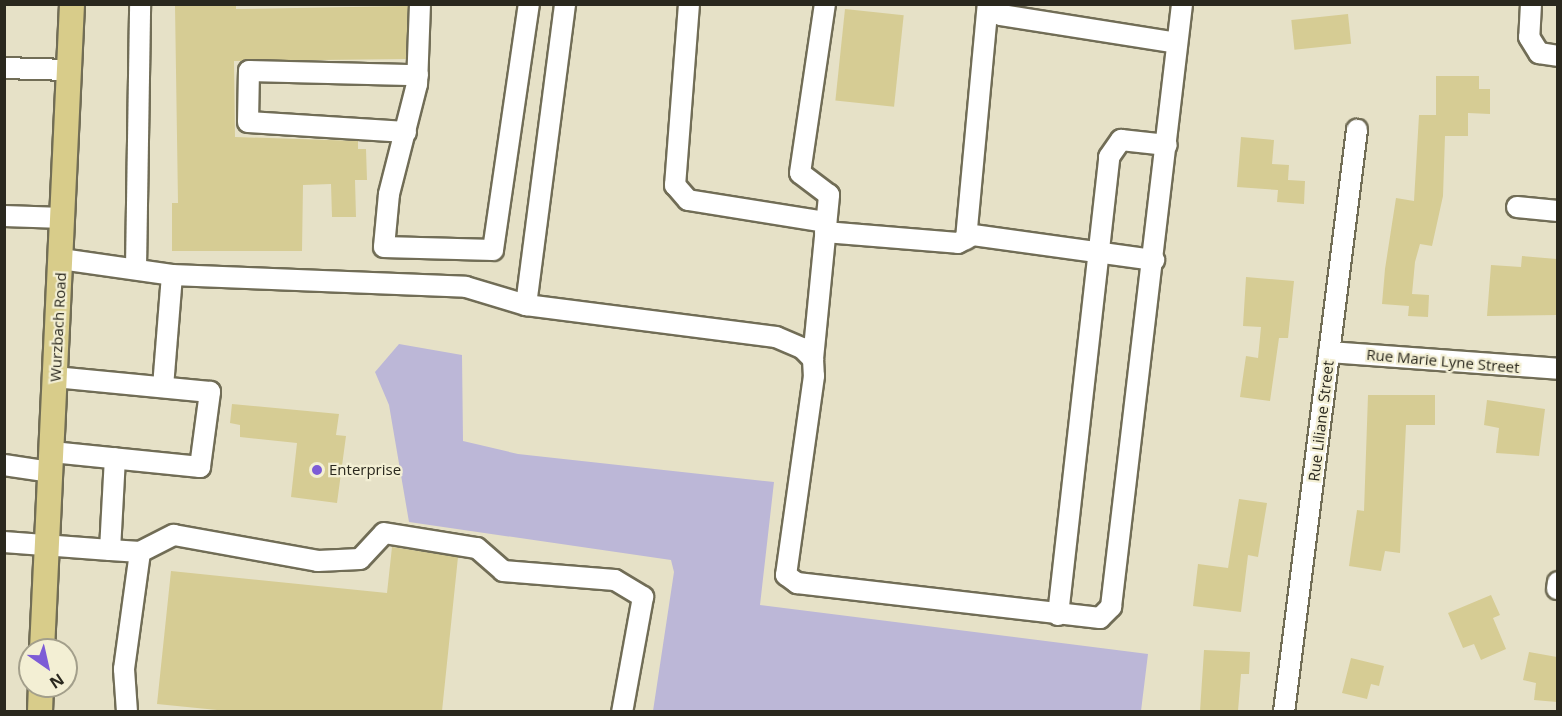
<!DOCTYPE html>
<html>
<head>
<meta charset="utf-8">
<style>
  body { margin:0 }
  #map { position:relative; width:1562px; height:716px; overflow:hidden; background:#e6e1c7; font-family:"Open Sans",sans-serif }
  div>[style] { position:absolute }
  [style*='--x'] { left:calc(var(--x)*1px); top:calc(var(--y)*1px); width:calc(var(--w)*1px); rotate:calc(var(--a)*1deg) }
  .green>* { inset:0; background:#bcb7d7 }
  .building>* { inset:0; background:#d6cc94; transform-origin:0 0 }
  .roads { filter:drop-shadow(2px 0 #716d56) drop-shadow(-2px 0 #716d56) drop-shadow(0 2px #716d56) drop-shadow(0 -2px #716d56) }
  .minor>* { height:20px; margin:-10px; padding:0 10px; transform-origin:10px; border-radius:10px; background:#fff }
  .major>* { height:24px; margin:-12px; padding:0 12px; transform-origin:12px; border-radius:12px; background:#d8cc8a }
  .dots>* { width:16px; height:16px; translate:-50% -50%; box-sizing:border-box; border:3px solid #f3efd4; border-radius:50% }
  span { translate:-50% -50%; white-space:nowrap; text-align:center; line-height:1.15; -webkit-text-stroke:4.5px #f3efd4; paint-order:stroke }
  .street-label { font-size:15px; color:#2a281e }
  .poi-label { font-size:15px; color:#2a281e }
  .left { translate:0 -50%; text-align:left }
  .frame { position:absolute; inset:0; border:6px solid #2a281e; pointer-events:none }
  .north { position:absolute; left:18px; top:638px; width:60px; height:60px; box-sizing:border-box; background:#f3efd4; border:2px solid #a39f8b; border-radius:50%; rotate:146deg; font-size:16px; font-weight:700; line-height:24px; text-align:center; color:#2a281e }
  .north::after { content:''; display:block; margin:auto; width:21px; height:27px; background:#7d5cd6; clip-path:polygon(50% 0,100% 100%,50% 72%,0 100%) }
</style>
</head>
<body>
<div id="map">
  <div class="green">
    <div style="clip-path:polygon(399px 344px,462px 355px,463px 441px,518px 454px,774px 482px,760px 605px,1148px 654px,1141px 711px,653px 711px,674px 572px,671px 560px,409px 522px,389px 405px,375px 372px)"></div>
  </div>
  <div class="building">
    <div style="clip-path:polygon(236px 4px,236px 9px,408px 6px,406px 59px,234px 61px,235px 137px,358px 141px,358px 149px,366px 149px,367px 180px,355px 180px,356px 217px,332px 217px,331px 184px,303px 185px,302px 251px,172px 251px,172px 203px,178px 203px,175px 6px)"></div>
    <div style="left:845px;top:9px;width:59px;height:92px;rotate:6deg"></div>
    <div style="left:1348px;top:14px;width:30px;height:57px;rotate:84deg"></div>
    <div style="clip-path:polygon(1436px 76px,1479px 76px,1479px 89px,1490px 89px,1490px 114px,1468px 113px,1468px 136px,1445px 136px,1443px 196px,1432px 246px,1420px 244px,1415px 262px,1412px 294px,1429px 295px,1428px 317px,1408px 316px,1409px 306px,1382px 304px,1385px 269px,1396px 198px,1414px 201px,1419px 115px,1436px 115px)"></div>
    <div style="clip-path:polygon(1241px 137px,1274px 140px,1272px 164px,1289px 165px,1288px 180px,1305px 181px,1304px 204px,1277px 202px,1278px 190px,1237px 187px)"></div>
    <div style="clip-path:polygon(1522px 256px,1557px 259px,1557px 315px,1487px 316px,1491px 265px,1521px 267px)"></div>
    <div style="clip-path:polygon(1246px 277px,1294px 281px,1288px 338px,1279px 338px,1270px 401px,1240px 397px,1246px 356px,1258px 358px,1261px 327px,1243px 326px)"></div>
    <div style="clip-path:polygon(1368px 395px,1435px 395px,1435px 425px,1406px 425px,1400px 553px,1385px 551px,1381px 571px,1349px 566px,1357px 510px,1364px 511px)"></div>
    <div style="clip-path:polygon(1487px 400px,1545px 409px,1539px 456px,1496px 453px,1499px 428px,1484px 425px)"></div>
    <div style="clip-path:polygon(232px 404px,339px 414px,336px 435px,346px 436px,337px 503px,291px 497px,297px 443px,240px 437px,240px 425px,230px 423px)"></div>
    <div style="clip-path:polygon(1239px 499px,1267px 503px,1258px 557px,1248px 555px,1241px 612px,1193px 606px,1198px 564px,1228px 568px)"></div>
    <div style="clip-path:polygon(392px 547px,458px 557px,442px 711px,227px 711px,157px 704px,171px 571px,387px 593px)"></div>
    <div style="clip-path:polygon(1491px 595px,1500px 615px,1493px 618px,1506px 649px,1481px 660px,1474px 644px,1463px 648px,1448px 613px)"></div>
    <div style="clip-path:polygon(1204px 650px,1250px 652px,1249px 674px,1241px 674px,1238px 711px,1200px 711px)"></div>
    <div style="clip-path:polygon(1529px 652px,1557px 657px,1557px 702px,1534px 700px,1536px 683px,1523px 680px)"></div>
    <div style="clip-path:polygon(1351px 658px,1384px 666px,1379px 686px,1371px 684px,1367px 699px,1342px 693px)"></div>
  </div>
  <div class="roads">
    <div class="minor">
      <div style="--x:420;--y:4;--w:80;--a:92.1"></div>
      <div style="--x:417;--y:84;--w:114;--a:104.3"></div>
      <div style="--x:389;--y:194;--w:53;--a:95.4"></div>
      <div style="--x:384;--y:247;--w:109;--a:1.6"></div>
      <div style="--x:493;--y:250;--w:249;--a:-81.7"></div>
      <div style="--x:689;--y:4;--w:182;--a:94.4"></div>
      <div style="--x:675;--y:185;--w:20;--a:49"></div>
      <div style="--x:688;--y:200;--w:140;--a:9.1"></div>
      <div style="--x:994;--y:4;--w:13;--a:58"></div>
      <div style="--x:1001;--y:15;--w:178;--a:9"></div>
      <div style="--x:1531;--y:4;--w:33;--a:93"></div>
      <div style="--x:1529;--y:37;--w:19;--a:58"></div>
      <div style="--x:1539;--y:53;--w:19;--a:9"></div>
      <div style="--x:4;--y:68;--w:65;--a:1.8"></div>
      <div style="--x:406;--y:132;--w:158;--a:-176.4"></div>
      <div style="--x:248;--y:122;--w:51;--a:-88.9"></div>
      <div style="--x:249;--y:71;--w:169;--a:1.4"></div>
      <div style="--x:1517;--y:207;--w:41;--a:5.6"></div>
      <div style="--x:4;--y:216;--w:59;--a:1.9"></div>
      <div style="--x:825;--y:232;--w:133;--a:4.7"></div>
      <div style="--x:958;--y:243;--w:17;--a:-28"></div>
      <div style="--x:973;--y:235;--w:183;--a:7.9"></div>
      <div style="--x:966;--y:239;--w:236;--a:-84.7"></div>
      <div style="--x:61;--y:259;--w:112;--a:8.2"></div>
      <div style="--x:172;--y:275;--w:294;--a:2.3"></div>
      <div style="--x:466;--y:287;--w:63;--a:16.7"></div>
      <div style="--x:526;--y:305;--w:252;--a:7.3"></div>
      <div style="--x:776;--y:337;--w:28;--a:23"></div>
      <div style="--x:802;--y:348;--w:16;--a:45"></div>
      <div style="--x:813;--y:359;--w:17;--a:87"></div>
      <div style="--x:814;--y:376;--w:201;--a:98"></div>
      <div style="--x:786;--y:575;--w:14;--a:36"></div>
      <div style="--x:797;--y:583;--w:305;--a:6.6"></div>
      <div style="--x:1100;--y:618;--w:16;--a:-45"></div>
      <div style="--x:1111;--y:607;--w:607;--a:-83.28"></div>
      <div style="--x:136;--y:268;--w:264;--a:-89.1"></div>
      <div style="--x:526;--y:305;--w:304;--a:-82.6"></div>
      <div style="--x:1329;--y:352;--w:230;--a:4.2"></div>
      <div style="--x:813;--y:359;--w:165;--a:-84.4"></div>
      <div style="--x:829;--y:195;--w:36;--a:-143"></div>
      <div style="--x:800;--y:173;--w:171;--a:-81.6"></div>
      <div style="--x:163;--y:387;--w:112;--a:-85.4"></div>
      <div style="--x:52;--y:452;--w:149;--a:5.8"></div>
      <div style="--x:200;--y:467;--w:76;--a:-82.4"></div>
      <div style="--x:210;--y:392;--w:156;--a:-174.5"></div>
      <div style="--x:4;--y:465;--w:48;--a:8.5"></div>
      <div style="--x:4;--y:542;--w:106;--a:4.3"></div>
      <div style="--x:110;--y:550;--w:92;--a:-86.9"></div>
      <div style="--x:110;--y:550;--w:30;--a:4"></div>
      <div style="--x:140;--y:552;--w:38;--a:-27"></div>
      <div style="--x:174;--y:535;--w:146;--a:10.2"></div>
      <div style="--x:318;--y:561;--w:42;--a:-2.7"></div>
      <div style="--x:360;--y:559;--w:35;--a:-47"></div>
      <div style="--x:384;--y:533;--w:94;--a:9.2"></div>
      <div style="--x:477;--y:548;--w:35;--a:41"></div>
      <div style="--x:503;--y:571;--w:112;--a:4.6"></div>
      <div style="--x:615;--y:580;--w:33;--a:31"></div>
      <div style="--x:643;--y:597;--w:117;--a:100.3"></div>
      <div style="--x:1557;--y:589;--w:7;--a:-82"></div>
      <div style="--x:1058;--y:615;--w:461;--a:-83.6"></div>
      <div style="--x:1109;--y:157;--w:21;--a:-55"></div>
      <div style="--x:1121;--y:140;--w:46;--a:6.2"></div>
      <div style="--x:127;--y:712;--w:43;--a:-94"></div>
      <div style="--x:124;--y:669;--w:118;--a:-82.2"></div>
      <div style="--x:1284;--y:712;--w:587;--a:-82.85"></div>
    </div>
    <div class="major">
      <div style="--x:42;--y:650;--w:647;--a:-87.34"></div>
      <div style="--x:40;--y:712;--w:26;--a:-88"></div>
    </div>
  </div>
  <div class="dots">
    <div style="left:317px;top:470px;background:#7d5cd6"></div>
  </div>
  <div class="street-label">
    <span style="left:58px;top:327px;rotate:-87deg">Wurzbach Road</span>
    <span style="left:1443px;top:361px;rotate:5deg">Rue Marie Lyne Street</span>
    <span style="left:1321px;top:421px;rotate:-83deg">Rue Liliane Street</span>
  </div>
  <div class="poi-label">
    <span class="left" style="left:329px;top:470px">Enterprise</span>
  </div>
  <div class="frame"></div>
  <div class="north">N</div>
</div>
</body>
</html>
